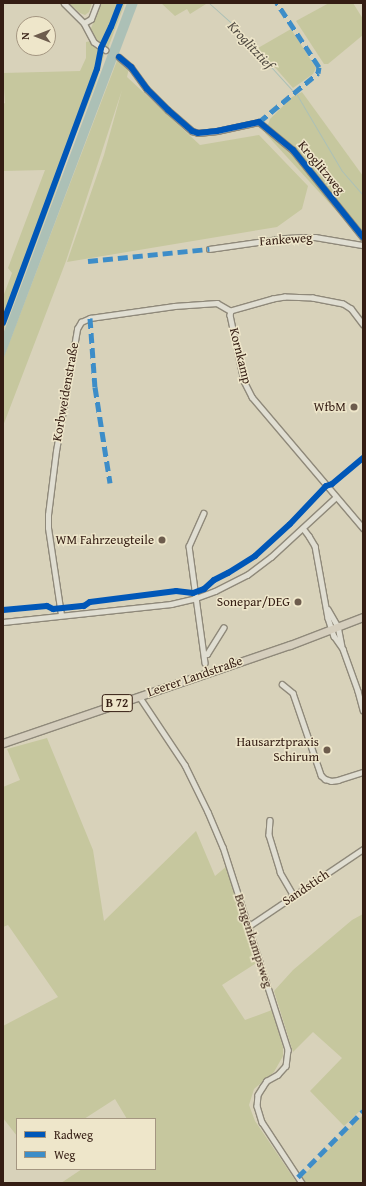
<!DOCTYPE html>
<html>
<head>
<meta charset="utf-8">
<style>
  body { margin:0 }
  #map { position:relative; width:366px; height:1186px; overflow:hidden; background:#d8d2ba; font-family:"Gentium Book Plus",serif }
  div>[style] { position:absolute }
  [style*='--x'] { left:calc(var(--x)*1px); top:calc(var(--y)*1px); width:calc(var(--w)*1px); rotate:calc(var(--a)*1deg) }
  .green>* { inset:0; background:#c6c79e }
  .water>* { inset:0; background:#acc0b6 }
  .stream>* { height:1px; margin:-0.5px; padding:0 0.5px; transform-origin:0.5px; border-radius:0.5px; background:#acc0b6 }
  .roads { filter:drop-shadow(1px 0 #8f897a) drop-shadow(-1px 0 #8f897a) drop-shadow(0 1px #8f897a) drop-shadow(0 -1px #8f897a) }
  .street>* { height:4.5px; margin:-2.25px; padding:0 2.25px; transform-origin:2.25px; border-radius:2.25px; background:#e0ded2 }
  .primary>* { height:7px; margin:-3.5px; padding:0 3.5px; transform-origin:3.5px; border-radius:3.5px; background:#d5cebd }
  .quiet>* { height:5px; margin-top:-2.5px; transform-origin:0; background:repeating-linear-gradient(90deg,#3d8dc8 0 10px,transparent 0 15px) }
  .cycleway>* { height:6px; margin:-3px; padding:0 3px; transform-origin:3px; border-radius:3px; background:#0057b8 }
  .dots>* { width:11px; height:11px; translate:-50% -50%; box-sizing:border-box; border:2px solid #eee6ca; border-radius:50% }
  span { translate:-50% -50%; white-space:nowrap; text-align:center; line-height:1.15; -webkit-text-stroke:3px #eee6ca; paint-order:stroke }
  .shield-label span { padding:1px 3px; background:#eee6ca; border:1px solid; border-radius:3px; -webkit-text-stroke-width:0 }
  .shield-label { font-size:12px; color:#341d13; font-weight:700 }
  .street-label { font-size:13px; color:#341d13 }
  .poi-label { font-size:13px; color:#341d13 }
  .right { translate:-100% -50%; text-align:right }
  .water-label { font-size:14px; color:#524c43; font-style:italic }
  .frame { position:absolute; inset:0; border:4px solid #341d13; pointer-events:none }
  .legend { position:absolute; left:16px; top:1118px; width:140px; height:52px; box-sizing:border-box; background:#eee6ca; border:1px solid #a49681; margin:0; padding:5px 7px; list-style:none; font-size:12px; color:#341d13 }
  .legend li { display:flex; align-items:center; gap:8px; height:20px }
  .legend b { width:20px; border:1px solid #a49681 }
  .north { position:absolute; left:16px; top:16px; width:40px; height:40px; box-sizing:border-box; background:#eee6ca; border:1px solid #a49681; border-radius:50%; rotate:270deg; font-size:11px; font-weight:700; line-height:16px; text-align:center; color:#341d13 }
  .north::after { content:''; display:block; margin:auto; width:14px; height:18px; background:#6d5c4d; clip-path:polygon(50% 0,100% 100%,50% 72%,0 100%) }
</style>
</head>
<body>
<div id="map">
  <div class="green">
    <div style="clip-path:polygon(69px 3px,92px 3px,89px 12px,85px 15px,80px 13px)"></div>
    <div style="clip-path:polygon(101px 3px,125px 3px,108px 48px,95px 40px,90px 31px)"></div>
    <div style="clip-path:polygon(161px 3px,205px 3px,206px 4px,190px 14px,187px 9px,175px 16px)"></div>
    <div style="clip-path:polygon(329px 3px,353px 3px,363px 19px,363px 35px,328px 64px,324px 64px,296px 21px)"></div>
    <div style="clip-path:polygon(291px 29px,316px 68px,313px 74px,293px 88px,258px 48px)"></div>
    <div style="clip-path:polygon(91px 41px,105px 52px,95px 86px,77px 132px,74px 136px,62px 165px,61px 177px,3px 332px,3px 297px,12px 273px,8px 268px,45px 170px,3px 171px,3px 104px,5px 103px,3px 73px,80px 71px,86px 58px,86px 42px)"></div>
    <div style="clip-path:polygon(118px 58px,129px 68px,127px 77px,200px 145px,259px 135px,308px 186px,302px 209px,277px 227px,67px 262px,104px 155px,122px 90px,66px 261px,3px 426px,3px 359px)"></div>
    <div style="clip-path:polygon(302px 92px,363px 176px,363px 240px,265px 133px,270px 119px,292px 97px)"></div>
    <div style="clip-path:polygon(47px 738px,93px 850px,104px 921px,196px 831px,215px 876px,227px 866px,258px 962px,222px 985px,245px 1020px,272px 1010px,283px 1047px,283px 1056px,274px 1072px,254px 1089px,249px 1105px,255px 1121px,297px 1183px,61px 1183px,82px 1169px,155px 1169px,155px 1119px,127px 1119px,115px 1099px,84px 1119px,17px 1119px,17px 1136px,3px 1118px,3px 1026px,58px 997px,8px 925px,3px 927px,3px 787px,20px 780px,7px 749px)"></div>
    <div style="clip-path:polygon(363px 914px,363px 1108px,344px 1126px,310px 1091px,342px 1058px,313px 1032px,293px 1052px,274px 991px,293px 970px,352px 920px)"></div>
    <div style="clip-path:polygon(363px 1115px,363px 1183px,306px 1183px,302px 1177px)"></div>
  </div>
  <div class="water">
    <div style="clip-path:polygon(127px 3px,138px 3px,3px 360px,3px 334px)"></div>
  </div>
  <div class="stream">
    <div style="--x:209;--y:3;--w:31;--a:42"></div>
    <div style="--x:232;--y:24;--w:89;--a:47.7"></div>
    <div style="--x:297;--y:95;--w:88;--a:59.4"></div>
    <div style="--x:342;--y:171;--w:32;--a:49"></div>
  </div>
  <div class="roads">
    <div class="street">
      <div style="--x:64;--y:3;--w:28;--a:45"></div>
      <div style="--x:84;--y:23;--w:21;--a:62"></div>
      <div style="--x:94;--y:42;--w:14;--a:34"></div>
      <div style="--x:84;--y:23;--w:8;--a:-30"></div>
      <div style="--x:91;--y:19;--w:17;--a:-69"></div>
      <div style="--x:119;--y:57;--w:16;--a:40"></div>
      <div style="--x:131;--y:67;--w:27;--a:54"></div>
      <div style="--x:147;--y:89;--w:30;--a:45"></div>
      <div style="--x:168;--y:110;--w:32;--a:41"></div>
      <div style="--x:192;--y:131;--w:6;--a:18"></div>
      <div style="--x:198;--y:133;--w:19;--a:-6"></div>
      <div style="--x:217;--y:131;--w:43;--a:-12.1"></div>
      <div style="--x:259;--y:122;--w:44;--a:39.5"></div>
      <div style="--x:293;--y:150;--w:112;--a:51.2"></div>
      <div style="--x:209;--y:249;--w:77;--a:-8.2"></div>
      <div style="--x:285;--y:238;--w:30;--a:-2"></div>
      <div style="--x:315;--y:237;--w:49;--a:9.5"></div>
      <div style="--x:363;--y:325;--w:20;--a:-127"></div>
      <div style="--x:351;--y:309;--w:9;--a:-148"></div>
      <div style="--x:343;--y:304;--w:31;--a:-169"></div>
      <div style="--x:313;--y:298;--w:28;--a:-178"></div>
      <div style="--x:285;--y:297;--w:12;--a:171"></div>
      <div style="--x:273;--y:299;--w:44;--a:164.1"></div>
      <div style="--x:231;--y:311;--w:4;--a:104"></div>
      <div style="--x:230;--y:315;--w:67;--a:78"></div>
      <div style="--x:244;--y:381;--w:18;--a:63"></div>
      <div style="--x:252;--y:397;--w:172;--a:49.7"></div>
      <div style="--x:204;--y:513;--w:36;--a:114"></div>
      <div style="--x:189;--y:546;--w:118;--a:82.2"></div>
      <div style="--x:303;--y:528;--w:10;--a:53"></div>
      <div style="--x:309;--y:536;--w:12;--a:59"></div>
      <div style="--x:315;--y:546;--w:73;--a:79.8"></div>
      <div style="--x:328;--y:618;--w:19;--a:72"></div>
      <div style="--x:334;--y:636;--w:16;--a:55"></div>
      <div style="--x:343;--y:649;--w:45;--a:70.3"></div>
      <div style="--x:358;--y:691;--w:20;--a:75"></div>
      <div style="--x:328;--y:609;--w:20;--a:60"></div>
      <div style="--x:338;--y:626;--w:20;--a:79"></div>
      <div style="--x:61;--y:615;--w:88;--a:-98.5"></div>
      <div style="--x:48;--y:528;--w:13;--a:-90"></div>
      <div style="--x:48;--y:515;--w:64;--a:-82.9"></div>
      <div style="--x:56;--y:451;--w:124;--a:-80.2"></div>
      <div style="--x:77;--y:329;--w:8;--a:-60"></div>
      <div style="--x:81;--y:322;--w:10;--a:-24"></div>
      <div style="--x:90;--y:318;--w:85;--a:-8.1"></div>
      <div style="--x:174;--y:306;--w:43;--a:-4"></div>
      <div style="--x:217;--y:303;--w:16;--a:30"></div>
      <div style="--x:3;--y:622;--w:169;--a:-6.1"></div>
      <div style="--x:171;--y:604;--w:26;--a:-13"></div>
      <div style="--x:196;--y:598;--w:20;--a:-20"></div>
      <div style="--x:215;--y:591;--w:36;--a:-27"></div>
      <div style="--x:247;--y:575;--w:30;--a:-37"></div>
      <div style="--x:271;--y:557;--w:88;--a:-42.7"></div>
      <div style="--x:204;--y:655;--w:3;--a:-18"></div>
      <div style="--x:207;--y:654;--w:31;--a:-58"></div>
      <div style="--x:282;--y:684;--w:14;--a:39"></div>
      <div style="--x:293;--y:693;--w:87;--a:71.1"></div>
      <div style="--x:321;--y:775;--w:6;--a:45"></div>
      <div style="--x:325;--y:779;--w:6;--a:18"></div>
      <div style="--x:331;--y:781;--w:7;--a:-8"></div>
      <div style="--x:338;--y:780;--w:26;--a:-18"></div>
      <div style="--x:139;--y:696;--w:83;--a:56.3"></div>
      <div style="--x:185;--y:765;--w:52;--a:63.9"></div>
      <div style="--x:208;--y:812;--w:38;--a:67"></div>
      <div style="--x:223;--y:847;--w:213;--a:72.2"></div>
      <div style="--x:288;--y:1050;--w:16;--a:97"></div>
      <div style="--x:286;--y:1066;--w:12;--a:132"></div>
      <div style="--x:278;--y:1075;--w:13;--a:151"></div>
      <div style="--x:267;--y:1081;--w:7;--a:124"></div>
      <div style="--x:263;--y:1087;--w:9;--a:122"></div>
      <div style="--x:258;--y:1095;--w:11;--a:95"></div>
      <div style="--x:257;--y:1106;--w:17;--a:73"></div>
      <div style="--x:262;--y:1122;--w:73;--a:56.7"></div>
      <div style="--x:270;--y:820;--w:15;--a:94"></div>
      <div style="--x:269;--y:835;--w:39;--a:73"></div>
      <div style="--x:280;--y:872;--w:28;--a:60"></div>
      <div style="--x:249;--y:926;--w:138;--a:-34"></div>
    </div>
    <div class="primary">
      <div style="--x:3;--y:743;--w:303;--a:-18.9"></div>
      <div style="--x:290;--y:645;--w:78;--a:-21"></div>
    </div>
  </div>
  <div class="quiet">
    <div style="--x:259;--y:122;--w:77;--a:-39.7"></div>
    <div style="--x:318;--y:73;--w:6;--a:-81"></div>
    <div style="--x:319;--y:67;--w:77;--a:-123.3"></div>
    <div style="--x:88;--y:261;--w:122;--a:-5.7"></div>
    <div style="--x:90;--y:318;--w:69;--a:85.9"></div>
    <div style="--x:95;--y:387;--w:97;--a:81.1"></div>
    <div style="--x:298;--y:1177;--w:93;--a:-45.4"></div>
  </div>
  <div class="cycleway">
    <div style="--x:119;--y:57;--w:16;--a:40"></div>
    <div style="--x:131;--y:67;--w:27;--a:54"></div>
    <div style="--x:147;--y:89;--w:30;--a:45"></div>
    <div style="--x:168;--y:110;--w:32;--a:41"></div>
    <div style="--x:192;--y:131;--w:6;--a:18"></div>
    <div style="--x:198;--y:133;--w:19;--a:-6"></div>
    <div style="--x:217;--y:131;--w:43;--a:-12.1"></div>
    <div style="--x:259;--y:122;--w:44;--a:39.5"></div>
    <div style="--x:293;--y:150;--w:112;--a:51.2"></div>
    <div style="--x:3;--y:323;--w:271;--a:-69.7"></div>
    <div style="--x:97;--y:69;--w:21;--a:-79"></div>
    <div style="--x:101;--y:48;--w:23;--a:-65"></div>
    <div style="--x:111;--y:27;--w:26;--a:-69"></div>
    <div style="--x:3;--y:610;--w:44;--a:-5.2"></div>
    <div style="--x:47;--y:606;--w:7;--a:27"></div>
    <div style="--x:53;--y:609;--w:31;--a:-6"></div>
    <div style="--x:84;--y:606;--w:7;--a:-34"></div>
    <div style="--x:90;--y:602;--w:87;--a:-7.3"></div>
    <div style="--x:176;--y:591;--w:17;--a:7"></div>
    <div style="--x:193;--y:593;--w:12;--a:-20"></div>
    <div style="--x:204;--y:589;--w:13;--a:-42"></div>
    <div style="--x:214;--y:580;--w:16;--a:-27"></div>
    <div style="--x:228;--y:573;--w:32;--a:-32"></div>
    <div style="--x:255;--y:556;--w:47;--a:-42.4"></div>
    <div style="--x:290;--y:524;--w:52;--a:-46.5"></div>
    <div style="--x:326;--y:486;--w:6;--a:-18"></div>
    <div style="--x:332;--y:484;--w:40;--a:-40"></div>
  </div>
  <div class="dots">
    <div style="left:354px;top:407px;background:#6d5c4d"></div>
    <div style="left:162px;top:540px;background:#6d5c4d"></div>
    <div style="left:298px;top:602px;background:#6d5c4d"></div>
    <div style="left:327px;top:750px;background:#6d5c4d"></div>
  </div>
  <div class="shield-label">
    <span style="left:117px;top:703px">B 72</span>
  </div>
  <div class="street-label">
    <span style="left:321px;top:168px;rotate:50deg">Kroglitzweg</span>
    <span style="left:286px;top:240px;rotate:-4deg">Fankeweg</span>
    <span style="left:240px;top:356px;rotate:76deg">Kornkamp</span>
    <span style="left:66px;top:392px;rotate:-80deg">Korbweidenstraße</span>
    <span style="left:195px;top:677px;rotate:-19deg">Leerer Landstraße</span>
    <span style="left:306px;top:888px;rotate:-34deg">Sandstich</span>
    <span style="left:253px;top:941px;rotate:72deg">Bengenkampsweg</span>
  </div>
  <div class="poi-label">
    <span class="right" style="left:346px;top:407px">WfbM</span>
    <span class="right" style="left:154px;top:540px">WM Fahrzeugteile</span>
    <span class="right" style="left:290px;top:602px">Sonepar/DEG</span>
    <span class="right" style="left:319px;top:750px">Hausarztpraxis<br>Schirum</span>
  </div>
  <div class="water-label">
    <span style="left:251px;top:45px;rotate:47deg">Kroglitztief</span>
  </div>
  <div class="frame"></div>
  <ul class="legend">
  <li><b style="height:5px;background:#0057b8"></b>Radweg</li>
  <li><b style="height:5px;background:#3d8dc8"></b>Weg</li>
  </ul>
  <div class="north">N</div>
</div>
</body>
</html>
